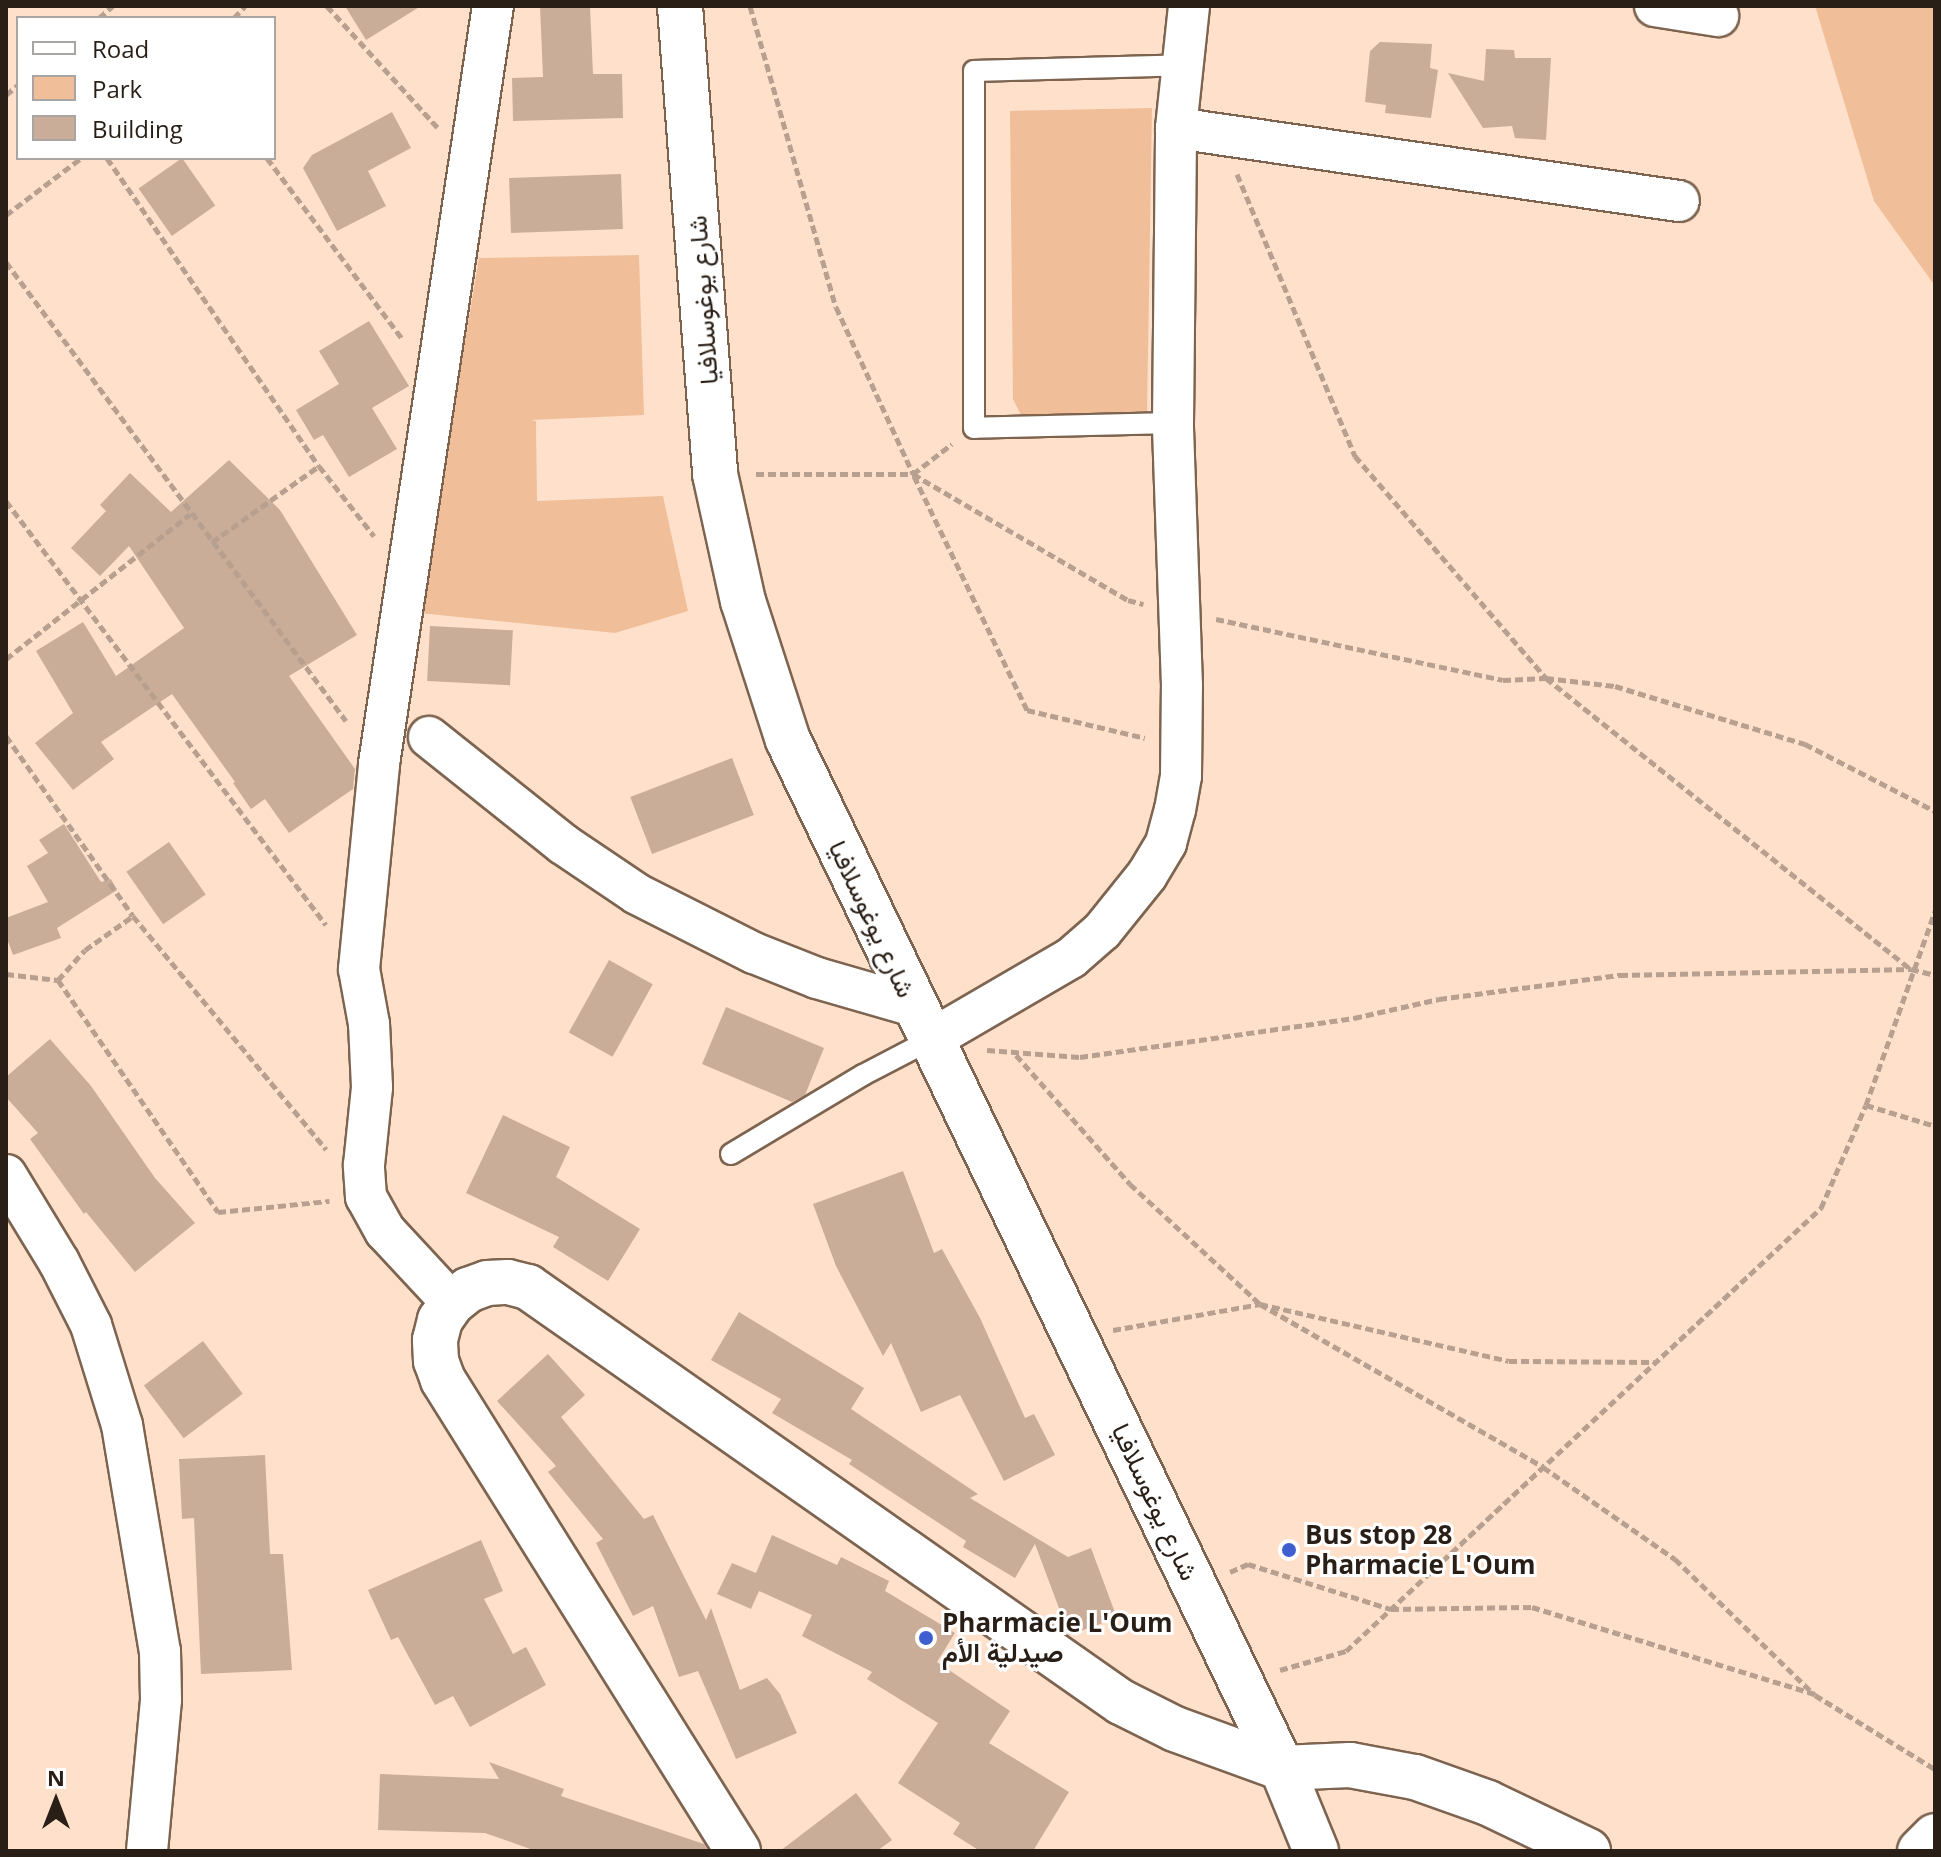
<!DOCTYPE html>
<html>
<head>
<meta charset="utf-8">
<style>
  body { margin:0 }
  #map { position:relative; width:1941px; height:1857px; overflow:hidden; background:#ffe1cb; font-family:"Open Sans",Vazirmatn,sans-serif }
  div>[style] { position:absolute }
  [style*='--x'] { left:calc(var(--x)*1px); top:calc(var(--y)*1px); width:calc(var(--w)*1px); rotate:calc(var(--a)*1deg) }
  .green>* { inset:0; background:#f0bf9a }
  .building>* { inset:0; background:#c9ad98; transform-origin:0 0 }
  .path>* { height:5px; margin-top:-2.5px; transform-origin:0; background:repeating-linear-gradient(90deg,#b7a08f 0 8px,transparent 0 12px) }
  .roads { filter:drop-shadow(2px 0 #7d6450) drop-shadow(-2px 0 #7d6450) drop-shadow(0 2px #7d6450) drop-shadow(0 -2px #7d6450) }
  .lane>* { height:20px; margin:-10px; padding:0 10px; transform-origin:10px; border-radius:10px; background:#fff }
  .street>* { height:40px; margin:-20px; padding:0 20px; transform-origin:20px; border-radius:20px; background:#fff }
  .secondary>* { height:44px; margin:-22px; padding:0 22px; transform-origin:22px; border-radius:22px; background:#fff }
  .primary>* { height:44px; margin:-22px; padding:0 22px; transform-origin:22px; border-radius:22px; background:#fff }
  .dots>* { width:22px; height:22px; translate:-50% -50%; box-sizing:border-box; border:4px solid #fff; border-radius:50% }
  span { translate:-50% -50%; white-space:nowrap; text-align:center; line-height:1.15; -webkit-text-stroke:6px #fff; paint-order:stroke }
  .street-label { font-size:26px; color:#291f17 }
  .poi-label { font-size:26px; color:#291f17; font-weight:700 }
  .left { translate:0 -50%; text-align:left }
  .frame { position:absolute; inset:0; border:8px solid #291f17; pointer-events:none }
  .legend { position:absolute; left:16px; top:16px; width:260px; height:144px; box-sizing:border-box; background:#fff; border:2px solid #a9a5a2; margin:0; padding:10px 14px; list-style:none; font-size:24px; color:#291f17 }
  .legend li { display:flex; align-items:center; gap:16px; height:40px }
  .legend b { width:40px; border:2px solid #a9a5a2 }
  .north { position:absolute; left:16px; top:1761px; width:80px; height:80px; -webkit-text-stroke:6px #fff; paint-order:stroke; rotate:0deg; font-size:22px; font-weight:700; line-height:32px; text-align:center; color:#291f17 }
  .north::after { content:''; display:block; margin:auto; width:28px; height:36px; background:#291f17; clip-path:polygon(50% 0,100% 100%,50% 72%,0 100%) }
</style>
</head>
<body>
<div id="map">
  <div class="green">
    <div style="clip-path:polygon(1815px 6px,1935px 6px,1935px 286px,1874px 201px)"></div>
    <div style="clip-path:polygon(1152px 108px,1147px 416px,1021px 415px,1013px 399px,1010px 111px)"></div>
    <div style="clip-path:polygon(639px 255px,644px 415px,531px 420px,536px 421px,537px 501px,663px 496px,688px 611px,615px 633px,419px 613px,479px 258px)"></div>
  </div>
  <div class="building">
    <div style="clip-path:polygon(345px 6px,421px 6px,366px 40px)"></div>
    <div style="clip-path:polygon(540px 6px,590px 6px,593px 74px,622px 74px,623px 118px,513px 121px,512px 78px,543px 77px)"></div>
    <div style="clip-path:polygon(1380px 42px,1432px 44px,1430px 68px,1438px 70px,1431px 118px,1385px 113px,1386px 105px,1365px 102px,1370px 51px)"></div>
    <div style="clip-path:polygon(1486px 49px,1514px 50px,1515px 58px,1551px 58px,1546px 140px,1515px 138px,1512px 126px,1483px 128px,1448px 73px,1484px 81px)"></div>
    <div style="clip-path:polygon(392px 112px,411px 148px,368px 171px,386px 206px,337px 231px,303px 168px,312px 155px)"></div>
    <div style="left:182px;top:158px;width:58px;height:53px;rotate:55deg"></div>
    <div style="left:621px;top:174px;width:55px;height:112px;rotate:88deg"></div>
    <div style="clip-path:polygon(369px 321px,409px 386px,372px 408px,397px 449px,349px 477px,323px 435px,314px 440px,296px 410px,339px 384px,319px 351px)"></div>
    <div style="clip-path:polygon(229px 460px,280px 510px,357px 635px,289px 676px,355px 769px,353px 789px,289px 833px,265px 799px,251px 809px,233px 783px,235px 782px,172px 694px,101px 742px,114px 759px,73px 790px,35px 743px,73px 713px,36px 651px,83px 622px,116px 676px,184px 628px,129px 546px,100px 576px,71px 548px,106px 511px,100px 505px,130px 473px,171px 512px)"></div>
    <div style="left:430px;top:626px;width:83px;height:55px;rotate:3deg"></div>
    <div style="left:732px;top:758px;width:61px;height:109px;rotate:69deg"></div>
    <div style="clip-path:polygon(64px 824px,101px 882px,111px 879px,117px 890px,57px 928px,61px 938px,13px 955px,6px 936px,6px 918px,48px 902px,27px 866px,48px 853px,39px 840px)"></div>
    <div style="left:169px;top:842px;width:64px;height:52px;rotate:55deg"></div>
    <div style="left:609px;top:960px;width:50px;height:83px;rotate:29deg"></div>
    <div style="clip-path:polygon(726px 1007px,824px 1048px,805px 1095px,792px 1102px,702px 1064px)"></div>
    <div style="clip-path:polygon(50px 1039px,91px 1086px,155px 1178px,195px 1223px,135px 1272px,86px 1212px,84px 1214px,30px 1139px,38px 1133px,6px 1097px,6px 1077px)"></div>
    <div style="clip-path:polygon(503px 1115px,570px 1147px,556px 1177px,640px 1229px,608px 1281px,553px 1247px,559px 1237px,466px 1193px)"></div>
    <div style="clip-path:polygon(903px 1171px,934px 1253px,942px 1249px,980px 1318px,1025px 1418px,1034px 1414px,1055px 1455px,1004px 1481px,960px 1395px,921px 1412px,891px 1343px,883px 1356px,836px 1266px,813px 1204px)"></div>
    <div style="clip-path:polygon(739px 1312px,864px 1388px,851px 1409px,978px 1494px,970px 1498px,1068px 1557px,1091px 1548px,1117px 1618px,1069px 1635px,1035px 1544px,1015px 1578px,963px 1547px,966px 1541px,849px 1464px,852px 1460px,772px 1413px,781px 1399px,711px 1360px)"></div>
    <div style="left:203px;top:1341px;width:66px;height:74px;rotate:53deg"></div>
    <div style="clip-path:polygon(548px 1354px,585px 1395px,561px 1417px,644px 1519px,653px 1515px,706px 1620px,711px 1608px,740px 1690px,767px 1678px,780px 1694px,797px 1733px,736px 1759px,698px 1671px,679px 1677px,653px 1606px,633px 1616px,596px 1543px,603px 1539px,548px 1472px,556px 1466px,497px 1401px)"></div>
    <div style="clip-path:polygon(265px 1455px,270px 1554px,283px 1554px,292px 1670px,201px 1674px,194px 1518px,182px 1519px,179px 1459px)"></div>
    <div style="clip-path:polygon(772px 1535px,837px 1565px,841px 1557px,889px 1581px,885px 1591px,955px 1633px,937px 1662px,1010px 1711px,989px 1743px,1069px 1792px,1033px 1851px,980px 1851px,953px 1834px,960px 1823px,898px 1783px,938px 1723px,867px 1679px,872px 1672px,802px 1636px,812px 1615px,759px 1591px,751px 1609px,717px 1594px,732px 1563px,756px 1573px)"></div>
    <div style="clip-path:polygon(481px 1540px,503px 1591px,484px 1599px,513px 1654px,526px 1647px,546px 1685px,470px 1727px,453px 1696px,435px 1705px,398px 1637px,391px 1640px,368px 1590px)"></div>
    <div style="clip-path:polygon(489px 1762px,564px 1789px,561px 1796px,704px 1844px,708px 1851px,536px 1851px,485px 1833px,378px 1830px,380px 1774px,499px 1779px)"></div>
    <div style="clip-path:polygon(856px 1793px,892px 1840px,877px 1851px,780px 1851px)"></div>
  </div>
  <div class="path">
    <div style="--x:327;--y:6;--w:164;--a:47.7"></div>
    <div style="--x:750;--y:6;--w:313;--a:74.1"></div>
    <div style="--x:836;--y:307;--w:184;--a:65.2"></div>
    <div style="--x:913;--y:474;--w:249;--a:30.4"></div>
    <div style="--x:1128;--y:600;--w:16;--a:15"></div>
    <div style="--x:99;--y:18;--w:18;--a:-41"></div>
    <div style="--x:234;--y:18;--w:16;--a:-47"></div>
    <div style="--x:6;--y:95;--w:16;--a:-40"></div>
    <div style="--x:107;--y:158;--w:374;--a:55.5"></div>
    <div style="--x:319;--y:466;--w:89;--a:51.8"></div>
    <div style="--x:267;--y:158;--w:227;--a:53.2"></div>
    <div style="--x:1237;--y:174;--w:306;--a:67.3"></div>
    <div style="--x:1355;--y:456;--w:293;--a:49.3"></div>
    <div style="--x:1546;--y:678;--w:467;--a:38.6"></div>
    <div style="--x:6;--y:215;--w:94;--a:-37.2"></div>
    <div style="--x:6;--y:262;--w:571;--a:53.47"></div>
    <div style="--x:756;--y:474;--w:157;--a:0"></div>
    <div style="--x:913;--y:474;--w:49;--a:-37.6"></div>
    <div style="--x:914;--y:476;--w:260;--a:64.2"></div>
    <div style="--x:1027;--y:710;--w:121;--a:13.3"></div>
    <div style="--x:6;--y:501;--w:531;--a:52.96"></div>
    <div style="--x:212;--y:542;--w:131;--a:-35.4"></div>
    <div style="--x:1216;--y:619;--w:293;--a:12"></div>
    <div style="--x:1503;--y:680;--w:43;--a:-2.7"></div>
    <div style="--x:1546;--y:678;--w:69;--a:6.6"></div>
    <div style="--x:1615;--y:686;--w:199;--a:17"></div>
    <div style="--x:1805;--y:744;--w:146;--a:27.3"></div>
    <div style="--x:6;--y:659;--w:234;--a:-38.2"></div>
    <div style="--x:6;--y:736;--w:220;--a:54.8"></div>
    <div style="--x:133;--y:916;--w:303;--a:50.4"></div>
    <div style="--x:6;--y:974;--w:52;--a:6.6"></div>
    <div style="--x:58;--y:980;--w:282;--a:55.4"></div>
    <div style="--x:218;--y:1212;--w:112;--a:-5.7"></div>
    <div style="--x:58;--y:980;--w:40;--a:-48"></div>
    <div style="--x:85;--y:950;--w:59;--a:-35.3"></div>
    <div style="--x:987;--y:1050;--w:93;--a:4.3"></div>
    <div style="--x:1080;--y:1057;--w:277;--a:-8.1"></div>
    <div style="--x:1354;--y:1018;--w:87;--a:-12.6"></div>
    <div style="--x:1439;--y:999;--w:183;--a:-7.6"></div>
    <div style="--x:1620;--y:975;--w:291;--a:-1.2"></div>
    <div style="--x:1911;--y:969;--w:25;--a:14"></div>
    <div style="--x:1016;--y:1055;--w:172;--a:48.5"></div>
    <div style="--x:1130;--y:1184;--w:177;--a:42.7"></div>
    <div style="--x:1260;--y:1304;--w:255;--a:12.9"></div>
    <div style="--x:1509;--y:1361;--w:145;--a:0.4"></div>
    <div style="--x:1866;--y:1105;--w:206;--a:-70.4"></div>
    <div style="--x:1113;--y:1330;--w:149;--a:-10"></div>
    <div style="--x:1260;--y:1304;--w:327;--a:29.9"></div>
    <div style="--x:1543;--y:1467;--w:161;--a:34.9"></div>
    <div style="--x:1675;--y:1559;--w:195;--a:44.2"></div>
    <div style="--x:1815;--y:1695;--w:141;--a:31.7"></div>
    <div style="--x:1230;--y:1572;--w:20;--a:-24"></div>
    <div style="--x:1248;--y:1564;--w:150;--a:17.5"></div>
    <div style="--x:1391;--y:1609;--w:141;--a:-0.8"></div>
    <div style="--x:1532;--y:1607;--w:295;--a:17.1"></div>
    <div style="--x:1280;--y:1670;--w:69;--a:-16.1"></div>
    <div style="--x:1346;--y:1651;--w:650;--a:-43"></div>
    <div style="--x:1821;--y:1208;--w:112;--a:-66.4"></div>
    <div style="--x:1866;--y:1105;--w:72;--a:16.9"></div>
  </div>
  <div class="roads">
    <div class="lane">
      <div style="--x:1173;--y:423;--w:199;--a:178.6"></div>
      <div style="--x:974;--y:428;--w:357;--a:-90"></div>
      <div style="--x:974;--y:71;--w:209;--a:-1.6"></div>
      <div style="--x:731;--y:1154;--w:154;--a:-30.9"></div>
      <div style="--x:863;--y:1075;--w:76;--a:-27.6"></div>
    </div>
    <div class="street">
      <div style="--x:1655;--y:6;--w:64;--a:9"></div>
      <div style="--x:1176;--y:128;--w:508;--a:8.26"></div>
      <div style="--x:429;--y:737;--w:171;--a:38.6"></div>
      <div style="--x:563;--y:844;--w:89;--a:34"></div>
      <div style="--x:637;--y:894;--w:131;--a:26.8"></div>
      <div style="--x:754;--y:953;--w:68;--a:21.6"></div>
      <div style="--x:817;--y:978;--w:101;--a:16.1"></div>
      <div style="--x:930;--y:1040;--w:163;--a:-30.2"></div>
      <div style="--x:1071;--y:958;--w:41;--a:-41.1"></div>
      <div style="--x:1102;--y:931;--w:72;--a:-51.2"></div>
      <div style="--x:1147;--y:875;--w:37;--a:-59"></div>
      <div style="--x:1166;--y:843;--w:34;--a:-75"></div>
      <div style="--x:1175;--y:810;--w:35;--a:-80"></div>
      <div style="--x:1181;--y:776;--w:90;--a:-89.4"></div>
      <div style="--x:1182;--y:686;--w:263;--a:-92"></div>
      <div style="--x:1173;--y:423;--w:295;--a:-89.4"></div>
      <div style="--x:1176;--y:128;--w:123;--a:-83.9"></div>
      <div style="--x:6;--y:1175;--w:102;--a:58.7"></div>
      <div style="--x:59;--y:1262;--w:71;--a:63.1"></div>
      <div style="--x:91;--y:1325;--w:105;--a:72.8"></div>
      <div style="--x:122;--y:1425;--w:229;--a:80.5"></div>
      <div style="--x:160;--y:1651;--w:49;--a:88.8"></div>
      <div style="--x:161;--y:1700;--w:152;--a:95.3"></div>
      <div style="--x:452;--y:1303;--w:98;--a:-132.9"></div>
      <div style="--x:385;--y:1231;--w:39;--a:-119"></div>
      <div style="--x:366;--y:1197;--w:32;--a:-94"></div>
      <div style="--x:364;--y:1165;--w:78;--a:-84.1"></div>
      <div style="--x:372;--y:1087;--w:63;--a:-92.7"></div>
      <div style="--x:369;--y:1024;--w:56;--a:-100.3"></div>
      <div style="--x:359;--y:969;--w:206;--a:-84.4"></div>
      <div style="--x:379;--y:764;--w:767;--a:-81.45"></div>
    </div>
    <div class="secondary">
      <div style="--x:738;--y:1851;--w:556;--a:-122.06"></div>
      <div style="--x:443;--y:1380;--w:20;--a:-110"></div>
      <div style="--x:436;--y:1361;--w:21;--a:-93"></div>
      <div style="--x:435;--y:1340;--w:21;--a:-76"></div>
      <div style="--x:440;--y:1320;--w:21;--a:-55"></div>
      <div style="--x:452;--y:1303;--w:21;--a:-39"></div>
      <div style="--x:468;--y:1290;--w:20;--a:-20"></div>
      <div style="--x:487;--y:1283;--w:21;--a:-3"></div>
      <div style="--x:508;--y:1282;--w:21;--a:14"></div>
      <div style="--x:528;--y:1287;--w:724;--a:34.99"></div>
      <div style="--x:1121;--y:1702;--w:60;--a:26.6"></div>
      <div style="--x:1175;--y:1729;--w:114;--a:20"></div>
      <div style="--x:1282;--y:1768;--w:68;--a:-2.5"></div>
      <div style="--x:1350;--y:1765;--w:66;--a:10.5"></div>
      <div style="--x:1415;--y:1777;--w:77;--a:19.6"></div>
      <div style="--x:1488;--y:1803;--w:111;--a:25.6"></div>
      <div style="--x:1920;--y:1851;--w:21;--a:-45"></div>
    </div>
    <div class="primary">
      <div style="--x:680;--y:6;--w:469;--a:85.7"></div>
      <div style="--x:715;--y:474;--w:130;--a:77.6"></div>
      <div style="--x:743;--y:601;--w:146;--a:72.1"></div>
      <div style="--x:788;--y:740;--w:1141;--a:64.33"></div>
      <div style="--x:1282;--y:1768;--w:90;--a:67.7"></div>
    </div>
  </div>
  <div class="dots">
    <div style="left:1289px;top:1550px;background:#3f5ed0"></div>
    <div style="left:926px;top:1638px;background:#3f5ed0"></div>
  </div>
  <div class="street-label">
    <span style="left:703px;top:300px;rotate:-94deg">شارع يوغوسلافيا</span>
    <span style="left:872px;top:919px;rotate:65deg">شارع يوغوسلافيا</span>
    <span style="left:1155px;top:1502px;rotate:65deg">شارع يوغوسلافيا</span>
  </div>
  <div class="poi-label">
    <span class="left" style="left:1305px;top:1550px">Bus stop 28<br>Pharmacie L'Oum</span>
    <span class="left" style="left:942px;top:1638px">Pharmacie L'Oum<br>صيدلية الأم</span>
  </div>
  <div class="frame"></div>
  <ul class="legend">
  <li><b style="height:10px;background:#fff"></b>Road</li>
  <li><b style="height:22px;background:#f0bf9a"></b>Park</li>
  <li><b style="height:22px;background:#c9ad98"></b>Building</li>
  </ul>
  <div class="north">N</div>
</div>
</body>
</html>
